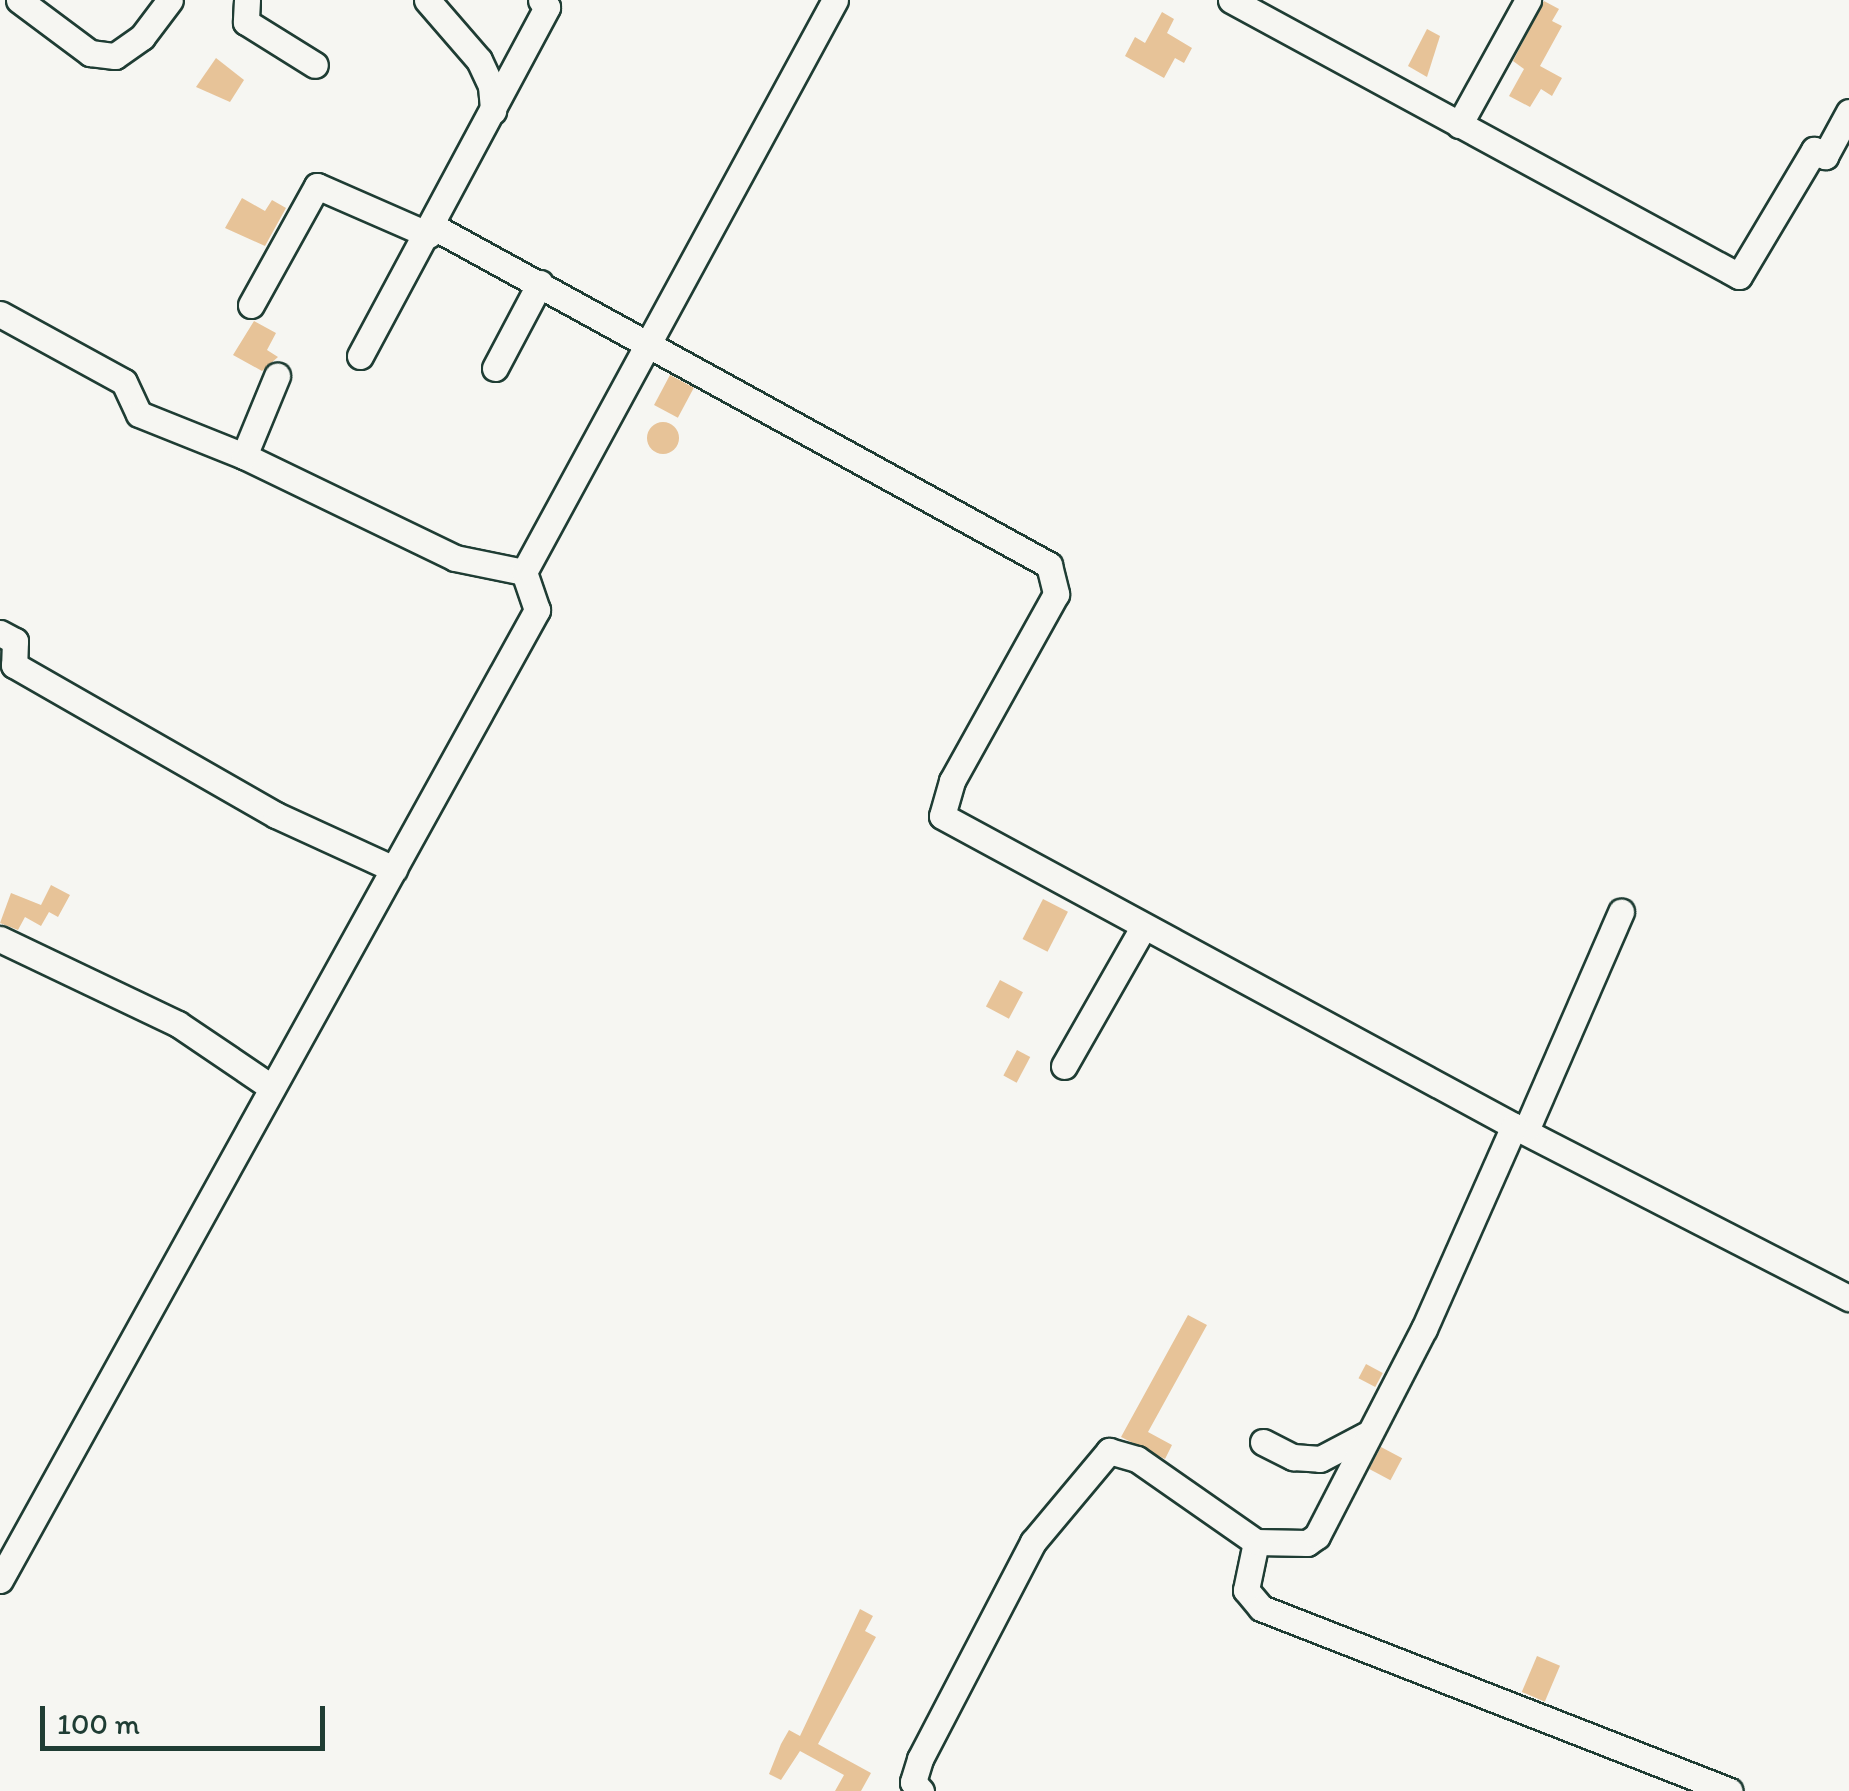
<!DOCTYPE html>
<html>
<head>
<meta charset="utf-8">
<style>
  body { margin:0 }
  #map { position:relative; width:1849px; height:1791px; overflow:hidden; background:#f6f6f2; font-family:Itim,sans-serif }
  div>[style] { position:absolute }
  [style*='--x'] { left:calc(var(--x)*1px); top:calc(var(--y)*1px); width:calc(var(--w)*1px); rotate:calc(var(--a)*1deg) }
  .building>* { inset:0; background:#e7c398; transform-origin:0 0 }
  .round { border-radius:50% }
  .roads { filter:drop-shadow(2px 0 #1f3d34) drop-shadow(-2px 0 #1f3d34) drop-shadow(0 2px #1f3d34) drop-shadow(0 -2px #1f3d34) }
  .minor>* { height:25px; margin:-12.5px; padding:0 12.5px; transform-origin:12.5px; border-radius:12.5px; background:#f6f6f2 }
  span { translate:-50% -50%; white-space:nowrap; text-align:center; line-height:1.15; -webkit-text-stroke:8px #f6f6f2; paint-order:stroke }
  .scale { position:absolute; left:40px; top:1706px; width:285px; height:45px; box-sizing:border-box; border:5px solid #1f3d34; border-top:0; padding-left:12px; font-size:30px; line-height:35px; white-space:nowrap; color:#1f3d34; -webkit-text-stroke:8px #f6f6f2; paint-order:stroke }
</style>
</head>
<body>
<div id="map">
  <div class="building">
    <div style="clip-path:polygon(1544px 1px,1559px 9px,1552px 21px,1562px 26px,1540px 66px,1562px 78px,1552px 96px,1541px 89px,1530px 107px,1509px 96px,1524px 69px,1513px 61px)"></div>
    <div style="clip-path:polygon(1162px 12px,1174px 19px,1167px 33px,1192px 48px,1184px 63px,1175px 58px,1164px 78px,1125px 56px,1135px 37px,1145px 43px)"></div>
    <div style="clip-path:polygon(1427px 29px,1440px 36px,1427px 77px,1408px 66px)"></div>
    <div style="clip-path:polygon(216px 58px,244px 80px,230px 102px,196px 87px)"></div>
    <div style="clip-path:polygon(242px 198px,265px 211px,272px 200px,286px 208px,265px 246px,225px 228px)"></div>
    <div style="clip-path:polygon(254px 321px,276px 333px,267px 350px,278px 357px,262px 371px,233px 355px)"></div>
    <div style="left:670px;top:375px;width:27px;height:34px;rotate:28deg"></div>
    <div class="round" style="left:647px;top:422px;width:32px;height:32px"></div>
    <div style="clip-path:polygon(51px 885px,70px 895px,58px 917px,49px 912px,41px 926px,25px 917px,18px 930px,0 923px,11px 893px,41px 905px)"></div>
    <div style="left:1043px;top:899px;width:28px;height:45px;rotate:27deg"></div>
    <div style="left:1000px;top:980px;width:26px;height:30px;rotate:28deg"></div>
    <div style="left:1017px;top:1050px;width:15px;height:29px;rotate:28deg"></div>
    <div style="clip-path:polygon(1188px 1315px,1207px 1325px,1148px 1432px,1172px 1445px,1165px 1459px,1121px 1437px)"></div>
    <div style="left:1366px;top:1364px;width:19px;height:16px;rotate:28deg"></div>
    <div style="left:1381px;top:1447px;width:24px;height:25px;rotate:28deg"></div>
    <div style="clip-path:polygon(860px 1609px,873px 1616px,865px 1631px,876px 1637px,818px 1744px,871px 1773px,861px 1791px,835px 1791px,844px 1775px,800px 1751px,781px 1780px,769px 1774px,781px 1744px,789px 1730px,800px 1736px)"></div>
    <div style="left:1537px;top:1656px;width:25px;height:39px;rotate:23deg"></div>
  </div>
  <div class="roads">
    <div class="minor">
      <div style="--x:19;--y:0;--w:89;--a:36.7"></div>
      <div style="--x:90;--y:53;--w:25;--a:7"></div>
      <div style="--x:115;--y:56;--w:33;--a:-35"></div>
      <div style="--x:142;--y:37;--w:46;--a:-52.9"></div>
      <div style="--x:247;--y:0;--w:22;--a:93"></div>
      <div style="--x:246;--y:22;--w:81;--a:31.9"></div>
      <div style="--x:427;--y:0;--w:79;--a:49.1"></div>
      <div style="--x:479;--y:60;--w:29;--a:65"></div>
      <div style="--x:491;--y:86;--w:25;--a:85"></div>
      <div style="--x:1231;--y:0;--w:578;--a:28.52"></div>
      <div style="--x:1739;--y:276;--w:147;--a:-59.2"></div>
      <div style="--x:1814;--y:150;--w:13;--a:29"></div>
      <div style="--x:1825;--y:156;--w:50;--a:-61.4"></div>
      <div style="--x:1459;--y:125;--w:143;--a:-61.1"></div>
      <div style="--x:434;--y:227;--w:702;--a:28.79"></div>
      <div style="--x:1049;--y:565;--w:30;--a:76"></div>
      <div style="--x:1056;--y:594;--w:214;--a:119.1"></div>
      <div style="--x:952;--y:781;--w:36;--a:106"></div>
      <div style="--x:942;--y:816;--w:651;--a:28.46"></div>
      <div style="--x:1514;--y:1126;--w:377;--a:27.2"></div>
      <div style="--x:251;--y:305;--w:136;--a:-61"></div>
      <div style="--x:317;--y:186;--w:122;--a:23.6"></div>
      <div style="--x:0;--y:314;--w:141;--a:28.7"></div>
      <div style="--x:124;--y:382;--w:35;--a:65"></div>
      <div style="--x:139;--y:414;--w:113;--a:21.8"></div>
      <div style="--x:244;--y:456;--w:234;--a:25.8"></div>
      <div style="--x:455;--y:558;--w:70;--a:11.5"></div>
      <div style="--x:360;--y:356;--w:396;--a:-61.8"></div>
      <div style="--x:547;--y:7;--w:9;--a:-131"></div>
      <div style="--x:495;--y:368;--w:96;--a:-62.1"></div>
      <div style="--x:244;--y:456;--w:87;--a:-67.6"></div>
      <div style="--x:0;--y:633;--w:17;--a:28"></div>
      <div style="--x:15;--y:641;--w:24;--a:92"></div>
      <div style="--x:14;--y:665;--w:302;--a:29.8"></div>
      <div style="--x:276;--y:815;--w:130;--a:24.6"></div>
      <div style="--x:0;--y:939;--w:197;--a:25.5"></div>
      <div style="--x:178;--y:1024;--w:112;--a:34.1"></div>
      <div style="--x:1064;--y:1066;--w:158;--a:-60.3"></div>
      <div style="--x:1527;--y:1128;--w:236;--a:-66.5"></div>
      <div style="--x:1263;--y:1442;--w:34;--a:27"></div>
      <div style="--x:1293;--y:1457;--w:27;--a:4"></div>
      <div style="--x:1320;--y:1459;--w:52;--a:-27.6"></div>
      <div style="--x:1256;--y:1542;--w:49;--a:101.8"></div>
      <div style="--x:1246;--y:1590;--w:23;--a:50"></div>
      <div style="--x:1261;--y:1608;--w:503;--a:21.32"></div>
      <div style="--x:0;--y:1580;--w:1109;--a:-61.03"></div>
      <div style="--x:537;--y:610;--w:40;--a:-108.9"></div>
      <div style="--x:524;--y:572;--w:651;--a:-61.47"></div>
      <div style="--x:921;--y:1791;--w:12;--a:-132"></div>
      <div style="--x:913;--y:1782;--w:24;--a:-73"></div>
      <div style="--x:920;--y:1759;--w:245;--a:-62.5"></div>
      <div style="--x:1033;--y:1542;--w:119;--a:-50.1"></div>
      <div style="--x:1109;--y:1451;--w:29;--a:16"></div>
      <div style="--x:1137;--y:1459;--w:145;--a:34.9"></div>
      <div style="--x:1256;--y:1542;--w:51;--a:1.1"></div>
      <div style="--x:1307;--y:1543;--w:12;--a:-35"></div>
      <div style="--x:1317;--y:1536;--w:233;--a:-62.7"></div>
      <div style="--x:1424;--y:1329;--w:222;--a:-66.1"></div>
    </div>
  </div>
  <div class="scale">100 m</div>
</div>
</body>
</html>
